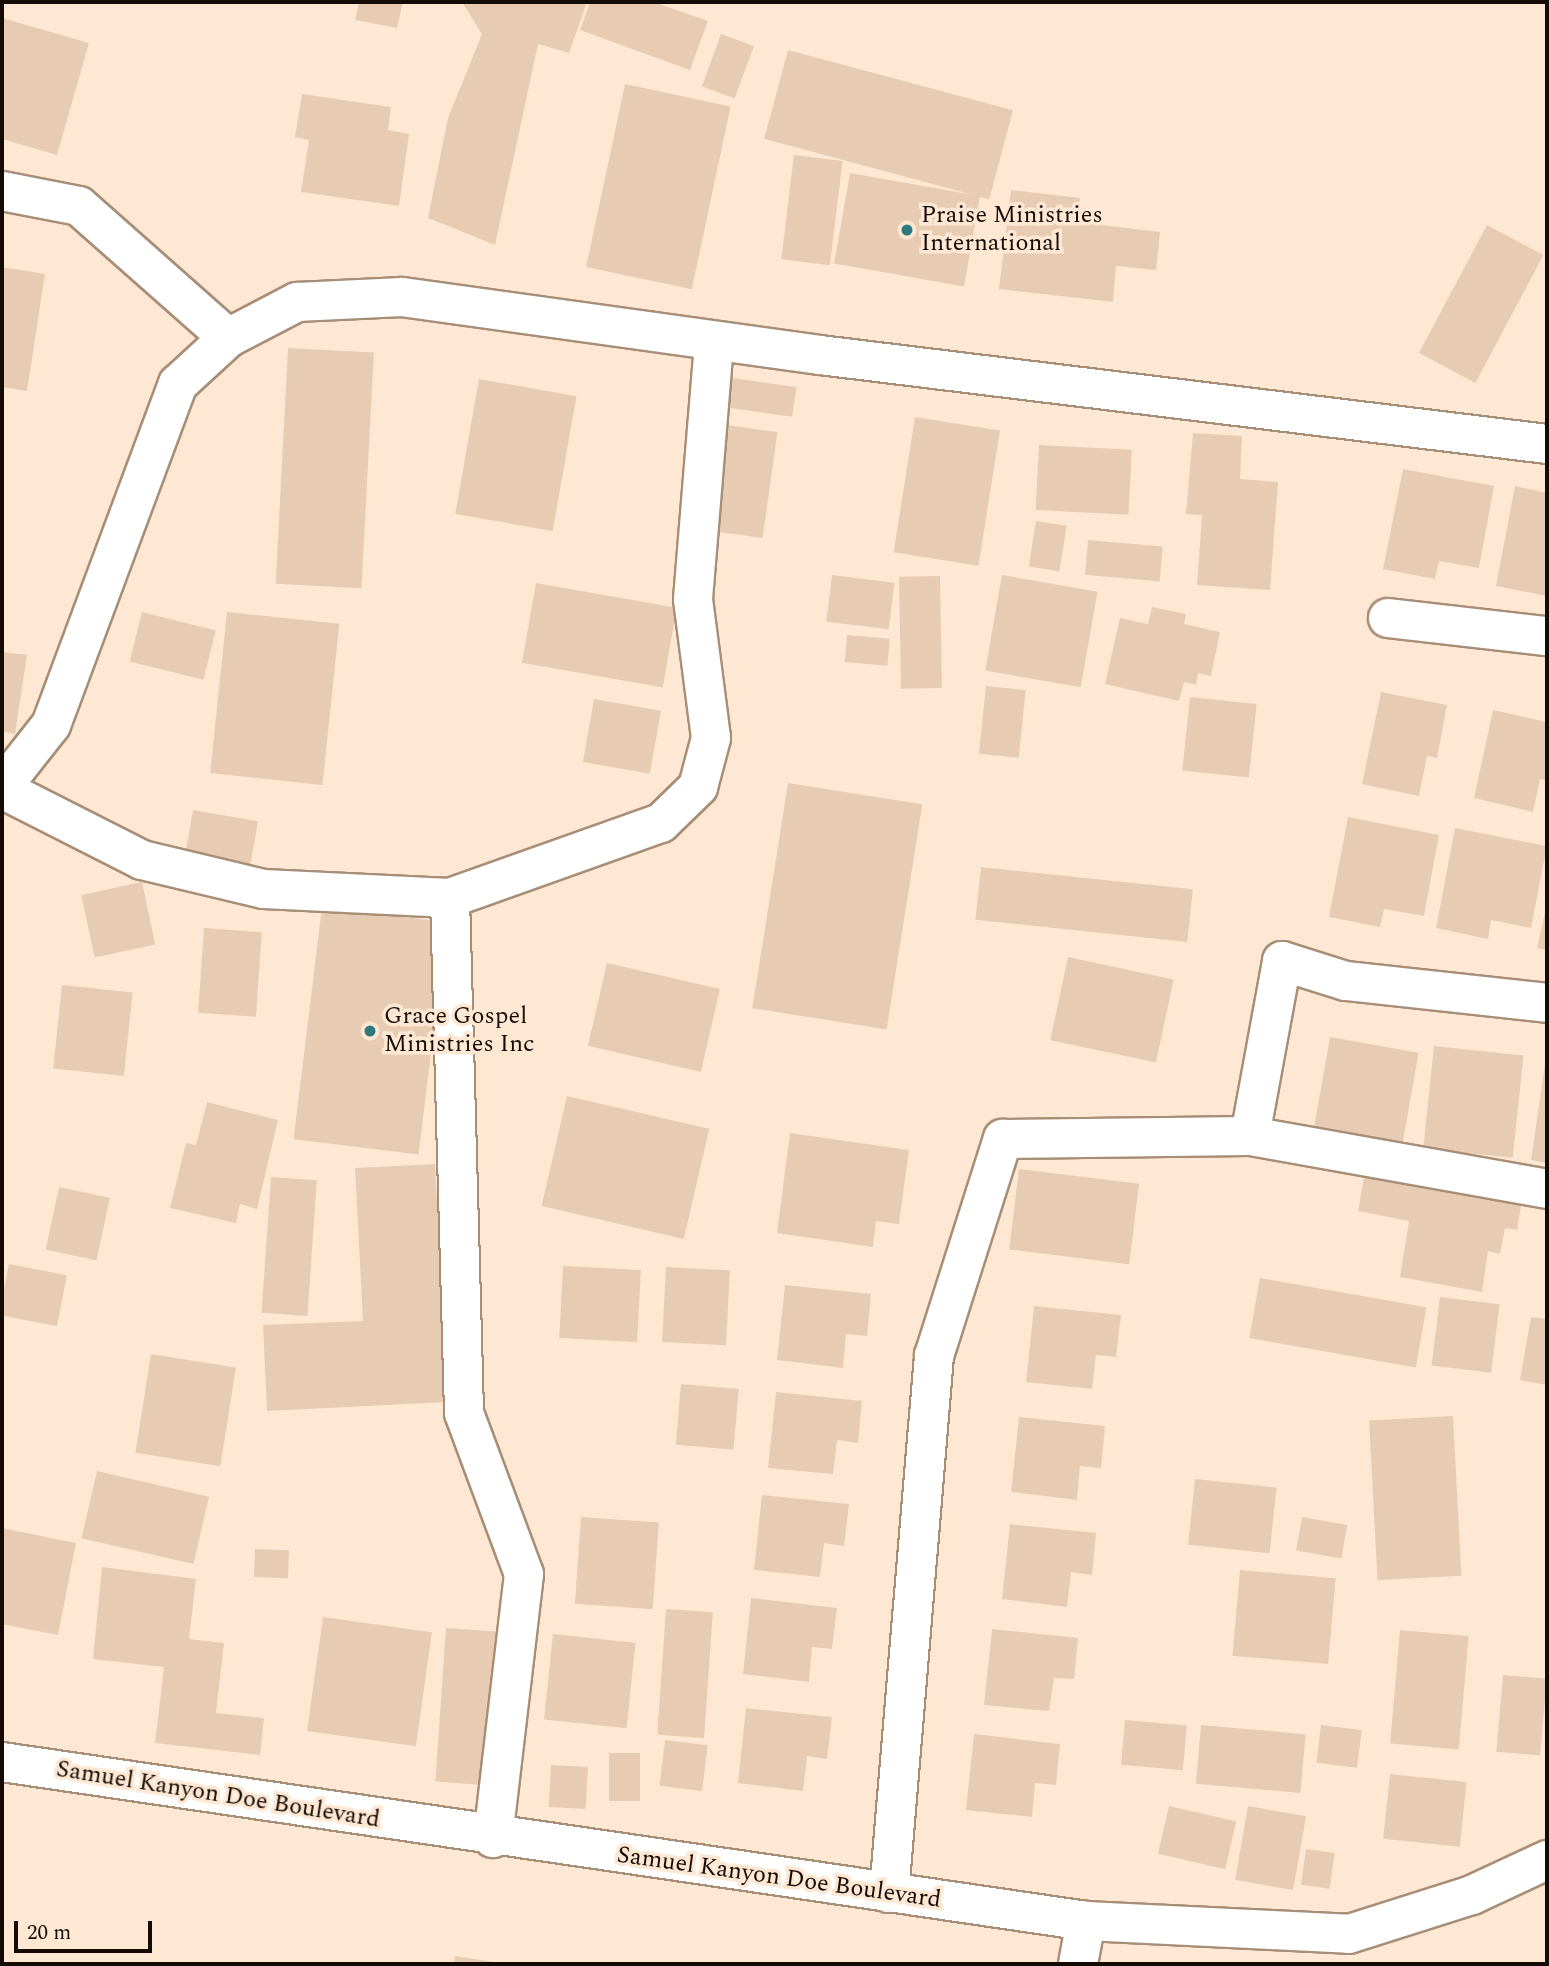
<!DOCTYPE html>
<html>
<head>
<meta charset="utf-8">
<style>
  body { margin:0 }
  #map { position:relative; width:1549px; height:1966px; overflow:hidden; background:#fee8d4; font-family:Spectral,serif }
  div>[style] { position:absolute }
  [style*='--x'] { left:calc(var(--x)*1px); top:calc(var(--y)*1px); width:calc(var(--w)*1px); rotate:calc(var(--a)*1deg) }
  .building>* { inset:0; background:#e7ccb3; transform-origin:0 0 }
  .roads { filter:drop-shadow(2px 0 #a78e77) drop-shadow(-2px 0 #a78e77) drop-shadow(0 2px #a78e77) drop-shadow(0 -2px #a78e77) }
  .street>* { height:38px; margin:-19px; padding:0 19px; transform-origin:19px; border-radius:19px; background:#fff }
  .secondary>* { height:38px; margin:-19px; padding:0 19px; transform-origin:19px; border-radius:19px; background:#fff }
  .dots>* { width:19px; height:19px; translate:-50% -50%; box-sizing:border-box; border:4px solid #fee8d4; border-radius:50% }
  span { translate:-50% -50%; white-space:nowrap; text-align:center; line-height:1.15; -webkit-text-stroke:7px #fee8d4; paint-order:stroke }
  .poi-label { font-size:24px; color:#140b04 }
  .left { translate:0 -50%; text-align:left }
  .street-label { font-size:24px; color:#140b04 }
  .frame { position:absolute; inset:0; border:4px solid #140b04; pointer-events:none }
  .scale { position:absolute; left:14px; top:1921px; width:138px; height:32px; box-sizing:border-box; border:4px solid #140b04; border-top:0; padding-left:9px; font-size:21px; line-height:24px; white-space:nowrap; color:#140b04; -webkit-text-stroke:5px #fee8d4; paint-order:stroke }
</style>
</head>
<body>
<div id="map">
  <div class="building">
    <div style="clip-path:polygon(359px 2px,403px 2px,397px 28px,355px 20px)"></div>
    <div style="clip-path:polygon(462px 2px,587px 2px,569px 53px,538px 44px,495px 245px,428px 218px,448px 118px,482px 34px)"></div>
    <div style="clip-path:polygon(590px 2px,654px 2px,708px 21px,690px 70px,580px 30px)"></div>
    <div style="clip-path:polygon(2px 18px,89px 43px,57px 155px,2px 139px)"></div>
    <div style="left:721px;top:34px;width:35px;height:56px;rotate:20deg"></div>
    <div style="left:788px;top:50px;width:233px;height:92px;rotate:15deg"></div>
    <div style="left:625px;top:84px;width:108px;height:187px;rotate:12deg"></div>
    <div style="clip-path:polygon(302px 94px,391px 107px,388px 130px,409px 134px,399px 206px,301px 192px,309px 140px,295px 137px)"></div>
    <div style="left:794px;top:155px;width:49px;height:105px;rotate:7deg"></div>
    <div style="left:850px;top:173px;width:132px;height:92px;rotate:10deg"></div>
    <div style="clip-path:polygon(1011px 190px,1080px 198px,1077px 222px,1160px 232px,1156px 270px,1116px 266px,1113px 302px,999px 289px)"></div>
    <div style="left:1487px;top:225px;width:64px;height:145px;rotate:28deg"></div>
    <div style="clip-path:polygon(2px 267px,45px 274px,27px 391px,2px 387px)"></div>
    <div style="left:288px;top:348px;width:86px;height:236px;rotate:3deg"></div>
    <div style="left:732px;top:378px;width:65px;height:30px;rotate:8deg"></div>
    <div style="left:479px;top:379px;width:99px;height:137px;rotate:10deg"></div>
    <div style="left:915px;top:417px;width:86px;height:137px;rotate:9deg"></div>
    <div style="left:727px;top:425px;width:51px;height:107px;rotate:8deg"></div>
    <div style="clip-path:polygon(1193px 433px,1242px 436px,1240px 479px,1278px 482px,1270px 590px,1197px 585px,1202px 515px,1186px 514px)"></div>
    <div style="left:1039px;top:445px;width:93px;height:65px;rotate:3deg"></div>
    <div style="clip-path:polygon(1403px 469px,1494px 486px,1479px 568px,1439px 561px,1435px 579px,1383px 569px)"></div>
    <div style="clip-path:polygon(1515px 486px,1547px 493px,1547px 596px,1496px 586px)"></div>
    <div style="left:1036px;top:521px;width:31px;height:46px;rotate:9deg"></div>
    <div style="left:1088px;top:540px;width:75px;height:35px;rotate:5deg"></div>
    <div style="left:832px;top:575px;width:63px;height:47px;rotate:7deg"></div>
    <div style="left:1002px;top:575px;width:97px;height:97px;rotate:10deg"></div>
    <div style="left:940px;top:576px;width:112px;height:41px;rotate:89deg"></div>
    <div style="left:536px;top:583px;width:143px;height:81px;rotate:10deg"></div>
    <div style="clip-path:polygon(1152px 607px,1186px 614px,1184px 624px,1220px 632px,1211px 676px,1198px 673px,1196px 685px,1184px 682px,1179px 701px,1105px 684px,1120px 618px,1148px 624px)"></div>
    <div style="left:142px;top:612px;width:76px;height:51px;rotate:14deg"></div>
    <div style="left:227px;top:612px;width:113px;height:162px;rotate:6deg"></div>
    <div style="left:847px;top:635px;width:43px;height:27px;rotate:5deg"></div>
    <div style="clip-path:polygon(2px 652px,27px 655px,15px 734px,2px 731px)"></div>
    <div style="left:986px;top:686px;width:40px;height:68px;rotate:6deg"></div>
    <div style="clip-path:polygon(1381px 692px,1447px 705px,1437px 758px,1427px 756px,1419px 796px,1362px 784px)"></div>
    <div style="left:1190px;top:697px;width:67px;height:74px;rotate:6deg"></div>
    <div style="left:594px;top:699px;width:68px;height:64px;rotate:10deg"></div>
    <div style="clip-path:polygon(1493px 710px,1547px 722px,1547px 780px,1540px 779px,1533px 812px,1474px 798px)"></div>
    <div style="left:788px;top:783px;width:136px;height:228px;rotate:9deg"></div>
    <div style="left:193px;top:810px;width:66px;height:46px;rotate:10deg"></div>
    <div style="clip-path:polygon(1348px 817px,1439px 835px,1424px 916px,1384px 909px,1380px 927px,1329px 917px)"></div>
    <div style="clip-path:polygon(1455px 828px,1547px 846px,1531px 928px,1491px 920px,1488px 939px,1436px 928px)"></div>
    <div style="left:981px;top:867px;width:213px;height:53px;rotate:6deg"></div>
    <div style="left:142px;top:882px;width:64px;height:62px;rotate:78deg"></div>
    <div style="clip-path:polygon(1547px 903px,1547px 950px,1537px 948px)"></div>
    <div style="left:322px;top:907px;width:126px;height:234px;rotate:7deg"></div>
    <div style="left:204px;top:928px;width:58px;height:85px;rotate:4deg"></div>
    <div style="left:1068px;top:957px;width:108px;height:85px;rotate:12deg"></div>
    <div style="left:607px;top:963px;width:116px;height:85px;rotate:13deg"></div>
    <div style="left:62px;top:985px;width:71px;height:84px;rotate:6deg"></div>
    <div style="left:1330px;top:1037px;width:90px;height:91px;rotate:10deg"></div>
    <div style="left:1434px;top:1046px;width:90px;height:103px;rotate:6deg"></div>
    <div style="clip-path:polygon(1546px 1057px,1547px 1058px,1547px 1163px,1531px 1160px)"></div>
    <div style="left:567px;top:1096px;width:146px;height:113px;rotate:13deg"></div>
    <div style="clip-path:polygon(207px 1102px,278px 1120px,257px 1209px,240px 1204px,236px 1223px,170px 1208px,186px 1143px,196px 1145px)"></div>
    <div style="clip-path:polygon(790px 1133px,909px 1150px,899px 1224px,876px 1221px,873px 1247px,777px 1233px)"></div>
    <div style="clip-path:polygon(435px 1164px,448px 1402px,267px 1411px,263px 1325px,363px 1321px,355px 1168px)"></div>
    <div style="left:1019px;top:1169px;width:121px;height:81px;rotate:7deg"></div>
    <div style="clip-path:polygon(1365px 1172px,1522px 1200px,1517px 1230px,1505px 1228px,1500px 1254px,1488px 1251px,1482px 1292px,1400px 1277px,1409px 1221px,1358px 1211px)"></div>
    <div style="left:271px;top:1177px;width:46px;height:136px;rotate:4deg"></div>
    <div style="left:59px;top:1187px;width:52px;height:64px;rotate:12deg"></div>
    <div style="left:9px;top:1264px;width:59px;height:52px;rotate:11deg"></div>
    <div style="left:563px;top:1266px;width:78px;height:72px;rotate:3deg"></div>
    <div style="left:666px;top:1267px;width:64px;height:75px;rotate:3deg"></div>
    <div style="left:1260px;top:1278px;width:169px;height:61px;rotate:10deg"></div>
    <div style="clip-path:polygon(785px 1285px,871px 1294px,867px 1336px,846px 1334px,843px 1368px,777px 1360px)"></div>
    <div style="left:1440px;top:1297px;width:60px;height:69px;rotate:7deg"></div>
    <div style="clip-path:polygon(1034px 1306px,1121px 1315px,1116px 1357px,1096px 1355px,1092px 1389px,1026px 1382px)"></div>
    <div style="clip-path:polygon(1531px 1317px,1547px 1319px,1547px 1385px,1520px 1380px)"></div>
    <div style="left:151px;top:1354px;width:86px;height:100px;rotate:9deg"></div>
    <div style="left:681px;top:1384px;width:58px;height:61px;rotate:5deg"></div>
    <div style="clip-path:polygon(776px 1392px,862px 1401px,858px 1443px,837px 1440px,833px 1474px,768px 1468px)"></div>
    <div style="left:1453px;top:1416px;width:160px;height:84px;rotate:87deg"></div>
    <div style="clip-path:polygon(1019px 1417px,1105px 1426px,1101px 1468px,1080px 1466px,1077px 1500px,1011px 1492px)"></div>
    <div style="left:97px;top:1471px;width:115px;height:69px;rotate:13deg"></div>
    <div style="left:1195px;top:1479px;width:82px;height:66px;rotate:6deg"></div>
    <div style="clip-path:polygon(762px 1495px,849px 1504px,844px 1546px,824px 1543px,820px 1577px,754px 1570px)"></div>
    <div style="left:581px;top:1517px;width:78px;height:87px;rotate:4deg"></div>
    <div style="left:1302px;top:1517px;width:46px;height:34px;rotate:10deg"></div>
    <div style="clip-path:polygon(1010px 1524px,1096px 1533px,1092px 1575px,1071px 1572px,1067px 1607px,1002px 1599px)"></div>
    <div style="clip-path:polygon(2px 1528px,76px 1543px,58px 1635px,2px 1624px)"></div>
    <div style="left:255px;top:1549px;width:34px;height:28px;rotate:2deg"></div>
    <div style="clip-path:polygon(102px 1567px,196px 1579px,189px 1639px,224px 1643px,216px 1713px,264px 1718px,260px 1755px,155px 1743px,164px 1667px,93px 1659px)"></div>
    <div style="left:1240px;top:1570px;width:96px;height:86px;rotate:5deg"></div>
    <div style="clip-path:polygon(751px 1598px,837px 1608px,832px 1649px,812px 1647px,809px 1682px,743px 1674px)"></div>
    <div style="left:666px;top:1609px;width:47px;height:126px;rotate:4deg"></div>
    <div style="left:323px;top:1617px;width:110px;height:115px;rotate:8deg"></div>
    <div style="left:446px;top:1628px;width:54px;height:154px;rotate:4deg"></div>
    <div style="clip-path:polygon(992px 1629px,1078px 1638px,1074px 1679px,1054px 1678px,1049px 1711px,984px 1705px)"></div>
    <div style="left:1400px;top:1630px;width:69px;height:114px;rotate:5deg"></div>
    <div style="left:553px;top:1634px;width:83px;height:86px;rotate:6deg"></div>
    <div style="left:1503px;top:1675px;width:44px;height:77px;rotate:5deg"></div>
    <div style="clip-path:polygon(746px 1708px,832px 1717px,827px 1759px,807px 1756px,803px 1791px,738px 1783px)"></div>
    <div style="left:1125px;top:1720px;width:62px;height:45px;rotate:5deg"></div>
    <div style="left:1201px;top:1725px;width:105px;height:59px;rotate:5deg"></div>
    <div style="left:1321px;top:1725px;width:41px;height:38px;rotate:7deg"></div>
    <div style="clip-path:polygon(974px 1734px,1060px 1744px,1056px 1785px,1035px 1783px,1032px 1817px,966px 1810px)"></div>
    <div style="left:665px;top:1740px;width:43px;height:46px;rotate:7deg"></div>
    <div style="left:609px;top:1753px;width:31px;height:48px"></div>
    <div style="left:551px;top:1765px;width:37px;height:42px;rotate:3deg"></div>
    <div style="left:1390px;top:1774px;width:77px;height:65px;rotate:6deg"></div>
    <div style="left:1169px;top:1806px;width:69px;height:49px;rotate:13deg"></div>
    <div style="left:1248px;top:1806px;width:59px;height:75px;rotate:10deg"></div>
    <div style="left:1306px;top:1849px;width:29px;height:36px;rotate:8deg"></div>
    <div style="clip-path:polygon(455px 1956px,500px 1963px,500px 1964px,454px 1964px)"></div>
  </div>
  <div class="roads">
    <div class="street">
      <div style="--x:2;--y:191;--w:78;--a:11"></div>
      <div style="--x:79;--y:206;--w:199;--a:41.5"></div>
      <div style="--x:1388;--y:618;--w:160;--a:6.5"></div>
      <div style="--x:2;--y:776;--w:17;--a:-28"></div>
      <div style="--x:17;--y:768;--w:55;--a:-51.7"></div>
      <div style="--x:51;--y:725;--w:364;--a:-69.6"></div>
      <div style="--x:178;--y:384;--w:68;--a:-42.6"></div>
      <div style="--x:228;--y:338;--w:78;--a:-27.6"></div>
      <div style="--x:297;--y:302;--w:105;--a:-2.7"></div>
      <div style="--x:402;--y:297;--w:422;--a:7.9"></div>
      <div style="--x:820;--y:355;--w:732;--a:6.98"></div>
      <div style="--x:2;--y:789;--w:157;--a:26.9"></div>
      <div style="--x:142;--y:860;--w:125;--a:13.4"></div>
      <div style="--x:264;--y:889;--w:186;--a:2.8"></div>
      <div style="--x:450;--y:898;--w:515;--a:88.44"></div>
      <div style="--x:464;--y:1413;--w:172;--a:69.6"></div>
      <div style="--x:524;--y:1574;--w:266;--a:96.7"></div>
      <div style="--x:450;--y:898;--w:224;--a:-19.6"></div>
      <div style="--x:661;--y:823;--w:52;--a:-44.2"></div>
      <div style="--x:698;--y:787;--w:51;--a:-75.1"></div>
      <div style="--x:711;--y:738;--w:140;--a:-97.4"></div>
      <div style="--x:693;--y:599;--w:259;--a:-85.3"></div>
      <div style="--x:1250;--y:1136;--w:302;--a:10.1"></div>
      <div style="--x:889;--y:1893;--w:539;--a:-85.21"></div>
      <div style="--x:934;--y:1356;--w:228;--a:-72.4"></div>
      <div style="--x:1003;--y:1139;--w:247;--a:-0.7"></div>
      <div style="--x:1250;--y:1136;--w:178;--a:-79.6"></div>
      <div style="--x:1282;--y:961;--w:67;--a:17.4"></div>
      <div style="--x:1346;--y:981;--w:202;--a:6.2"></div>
      <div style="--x:1078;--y:1964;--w:44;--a:-79.5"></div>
    </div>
    <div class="secondary">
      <div style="--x:2;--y:1762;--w:1096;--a:8.34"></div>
      <div style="--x:1086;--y:1921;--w:263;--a:2.8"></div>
      <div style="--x:1349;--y:1934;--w:129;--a:-17.6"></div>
      <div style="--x:1472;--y:1895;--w:83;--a:-25"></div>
    </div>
  </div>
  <div class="dots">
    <div style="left:907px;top:230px;background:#30797d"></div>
    <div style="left:370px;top:1031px;background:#30797d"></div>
  </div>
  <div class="poi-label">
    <span class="left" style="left:921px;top:230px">Praise Ministries<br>International</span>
    <span class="left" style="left:384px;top:1031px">Grace Gospel<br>Ministries Inc</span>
  </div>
  <div class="street-label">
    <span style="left:218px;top:1795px;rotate:9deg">Samuel Kanyon Doe Boulevard</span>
    <span style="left:779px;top:1878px;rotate:8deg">Samuel Kanyon Doe Boulevard</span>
  </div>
  <div class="frame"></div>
  <div class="scale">20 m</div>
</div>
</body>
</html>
